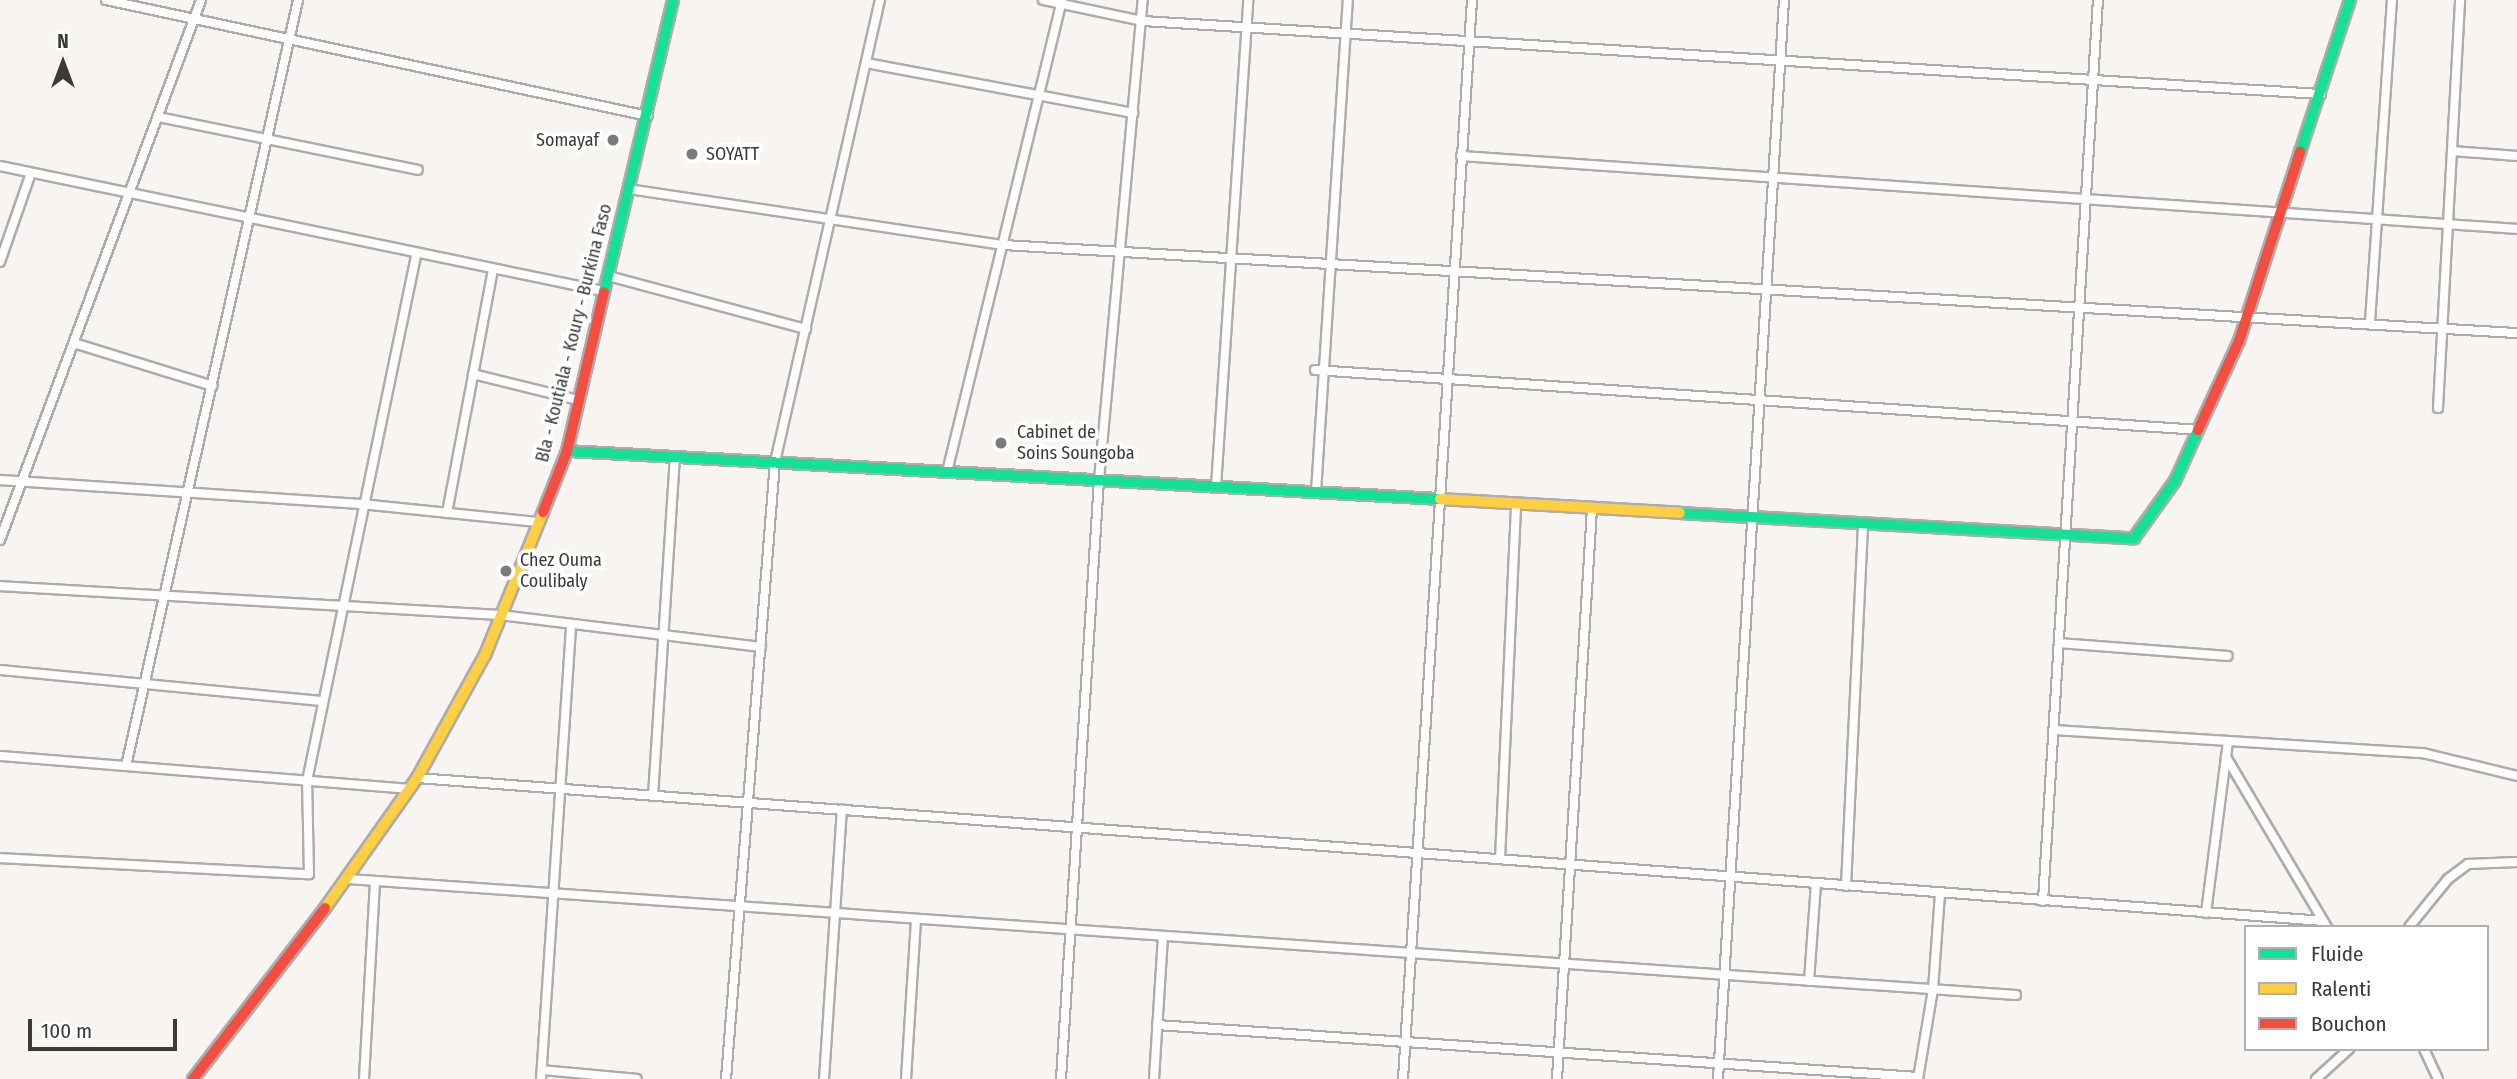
<!DOCTYPE html>
<html>
<head>
<meta charset="utf-8">
<style>
  body { margin:0 }
  #map { position:relative; width:2517px; height:1079px; overflow:hidden; background:#f7f4f2; font-family:"Fira Sans Condensed",sans-serif }
  div>[style] { position:absolute }
  [style*='--x'] { left:calc(var(--x)*1px); top:calc(var(--y)*1px); width:calc(var(--w)*1px); rotate:calc(var(--a)*1deg) }
  .roads { filter:drop-shadow(2px 0 #aeabaa) drop-shadow(-2px 0 #aeabaa) drop-shadow(0 2px #aeabaa) drop-shadow(0 -2px #aeabaa) }
  .street>* { height:8px; margin:-4px; padding:0 4px; transform-origin:4px; border-radius:4px; background:#fefdfd }
  .fast>* { height:10px; margin:-5px; padding:0 5px; transform-origin:5px; border-radius:5px; background:#16e098 }
  .slow>* { height:10px; margin:-5px; padding:0 5px; transform-origin:5px; border-radius:5px; background:#ffcf43 }
  .jam>* { height:10px; margin:-5px; padding:0 5px; transform-origin:5px; border-radius:5px; background:#f24e42 }
  .dots>* { width:19px; height:19px; translate:-50% -50%; box-sizing:border-box; border:4px solid #fff; border-radius:50% }
  span { translate:-50% -50%; white-space:nowrap; text-align:center; line-height:1.15; -webkit-text-stroke:7px #fff; paint-order:stroke }
  .poi-label { font-size:18px; color:#3c3a39 }
  .right { translate:-100% -50%; text-align:right }
  .left { translate:0 -50%; text-align:left }
  .street-label { font-size:18px; color:#3c3a39 }
  .legend { position:absolute; left:2244px; top:925px; width:245px; height:126px; box-sizing:border-box; background:#fff; border:2px solid #b1b0b0; margin:0; padding:9px 12px; list-style:none; font-size:21px; color:#3c3a39 }
  .legend li { display:flex; align-items:center; gap:14px; height:35px }
  .legend b { width:35px; border:2px solid #b1b0b0 }
  .north { position:absolute; left:28px; top:28px; width:70px; height:70px; -webkit-text-stroke:5px #fff; paint-order:stroke; rotate:0deg; font-size:19px; font-weight:700; line-height:28px; text-align:center; color:#3c3a39 }
  .north::after { content:''; display:block; margin:auto; width:24px; height:32px; background:#3c3a39; clip-path:polygon(50% 0,100% 100%,50% 72%,0 100%) }
  .scale { position:absolute; left:28px; top:1019px; width:149px; height:32px; box-sizing:border-box; border:4px solid #3c3a39; border-top:0; padding-left:9px; font-size:21px; line-height:24px; white-space:nowrap; color:#3c3a39; -webkit-text-stroke:5px #fff; paint-order:stroke }
</style>
</head>
<body>
<div id="map">
  <div class="roads">
    <div class="street">
      <div style="--x:106;--y:0;--w:554;--a:12.08"></div>
      <div style="--x:1043;--y:0;--w:102;--a:11.9"></div>
      <div style="--x:1143;--y:21;--w:1180;--a:3.55"></div>
      <div style="--x:866;--y:63;--w:272;--a:10.6"></div>
      <div style="--x:158;--y:117;--w:265;--a:11.5"></div>
      <div style="--x:2452;--y:151;--w:65;--a:4.4"></div>
      <div style="--x:1461;--y:156;--w:1059;--a:3.95"></div>
      <div style="--x:0;--y:166;--w:616;--a:11.71"></div>
      <div style="--x:628;--y:189;--w:379;--a:8.5"></div>
      <div style="--x:1003;--y:245;--w:1517;--a:3.33"></div>
      <div style="--x:0;--y:262;--w:94;--a:-70.8"></div>
      <div style="--x:608;--y:276;--w:205;--a:15"></div>
      <div style="--x:2370;--y:322;--w:323;--a:-86.1"></div>
      <div style="--x:74;--y:343;--w:145;--a:17.2"></div>
      <div style="--x:1315;--y:370;--w:886;--a:3.88"></div>
      <div style="--x:473;--y:374;--w:108;--a:13.9"></div>
      <div style="--x:2438;--y:408;--w:409;--a:-86.9"></div>
      <div style="--x:947;--y:472;--w:486;--a:-76.3"></div>
      <div style="--x:0;--y:480;--w:361;--a:3.8"></div>
      <div style="--x:360;--y:504;--w:179;--a:5.8"></div>
      <div style="--x:1216;--y:487;--w:488;--a:-86.2"></div>
      <div style="--x:1316;--y:492;--w:493;--a:-86.3"></div>
      <div style="--x:447;--y:513;--w:247;--a:-79.3"></div>
      <div style="--x:0;--y:540;--w:576;--a:-69.58"></div>
      <div style="--x:0;--y:586;--w:501;--a:3.32"></div>
      <div style="--x:500;--y:615;--w:263;--a:7"></div>
      <div style="--x:2059;--y:643;--w:169;--a:4.4"></div>
      <div style="--x:0;--y:670;--w:324;--a:5.5"></div>
      <div style="--x:2054;--y:730;--w:370;--a:3.6"></div>
      <div style="--x:2423;--y:753;--w:97;--a:13.7"></div>
      <div style="--x:0;--y:756;--w:411;--a:4.6"></div>
      <div style="--x:2226;--y:757;--w:198;--a:59.3"></div>
      <div style="--x:126;--y:766;--w:785;--a:-77.34"></div>
      <div style="--x:417;--y:778;--w:1911;--a:4.29"></div>
      <div style="--x:653;--y:796;--w:340;--a:-86.3"></div>
      <div style="--x:0;--y:858;--w:309;--a:3"></div>
      <div style="--x:309;--y:874;--w:93;--a:-91.2"></div>
      <div style="--x:307;--y:781;--w:536;--a:-78.27"></div>
      <div style="--x:1500;--y:859;--w:355;--a:-87.4"></div>
      <div style="--x:348;--y:879;--w:1672;--a:3.98"></div>
      <div style="--x:1846;--y:886;--w:363;--a:-87.3"></div>
      <div style="--x:2043;--y:901;--w:903;--a:-86.51"></div>
      <div style="--x:2206;--y:913;--w:173;--a:-82.7"></div>
      <div style="--x:2409;--y:927;--w:62;--a:-50.9"></div>
      <div style="--x:2448;--y:879;--w:25;--a:-37"></div>
      <div style="--x:2468;--y:864;--w:49;--a:-2.3"></div>
      <div style="--x:1809;--y:981;--w:98;--a:-85.9"></div>
      <div style="--x:1157;--y:1025;--w:763;--a:3.91"></div>
      <div style="--x:2424;--y:1049;--w:33;--a:65"></div>
      <div style="--x:542;--y:1070;--w:95;--a:5.4"></div>
      <div style="--x:364;--y:1079;--w:197;--a:-86.8"></div>
      <div style="--x:541;--y:1079;--w:456;--a:-86.2"></div>
      <div style="--x:726;--y:1079;--w:619;--a:-85.46"></div>
      <div style="--x:775;--y:462;--w:474;--a:-77.2"></div>
      <div style="--x:824;--y:1079;--w:270;--a:-86.2"></div>
      <div style="--x:906;--y:1079;--w:158;--a:-86.4"></div>
      <div style="--x:1061;--y:1079;--w:600;--a:-86.37"></div>
      <div style="--x:1099;--y:480;--w:482;--a:-84.8"></div>
      <div style="--x:1154;--y:1079;--w:142;--a:-86.4"></div>
      <div style="--x:1403;--y:1079;--w:1081;--a:-86.34"></div>
      <div style="--x:1557;--y:1079;--w:572;--a:-86.49"></div>
      <div style="--x:1718;--y:1079;--w:1081;--a:-86.5"></div>
      <div style="--x:1918;--y:1079;--w:91;--a:-80.5"></div>
      <div style="--x:1933;--y:989;--w:96;--a:-85.8"></div>
      <div style="--x:2316;--y:1079;--w:45;--a:-42.3"></div>
    </div>
    <div class="fast">
      <div style="--x:2300;--y:152;--w:160;--a:-71.8"></div>
      <div style="--x:604;--y:292;--w:300;--a:-76.7"></div>
      <div style="--x:567;--y:451;--w:874;--a:3.15"></div>
      <div style="--x:1680;--y:513;--w:455;--a:3.2"></div>
      <div style="--x:2134;--y:538;--w:70;--a:-54.3"></div>
      <div style="--x:2175;--y:481;--w:56;--a:-65.7"></div>
    </div>
    <div class="slow">
      <div style="--x:1440;--y:499;--w:240;--a:3.3"></div>
      <div style="--x:325;--y:908;--w:159;--a:-54.7"></div>
      <div style="--x:417;--y:778;--w:141;--a:-61.1"></div>
      <div style="--x:485;--y:655;--w:154;--a:-67.9"></div>
    </div>
    <div class="jam">
      <div style="--x:2198;--y:430;--w:98;--a:-65.3"></div>
      <div style="--x:2239;--y:341;--w:199;--a:-72.1"></div>
      <div style="--x:543;--y:512;--w:66;--a:-68.5"></div>
      <div style="--x:567;--y:451;--w:163;--a:-76.9"></div>
      <div style="--x:193;--y:1079;--w:216;--a:-52.3"></div>
    </div>
  </div>
  <div class="dots">
    <div style="left:613px;top:140px;background:#7d7b7a"></div>
    <div style="left:692px;top:154px;background:#7d7b7a"></div>
    <div style="left:1001px;top:443px;background:#7d7b7a"></div>
    <div style="left:506px;top:571px;background:#7d7b7a"></div>
  </div>
  <div class="poi-label">
    <span class="right" style="left:599px;top:140px">Somayaf</span>
    <span class="left" style="left:706px;top:154px">SOYATT</span>
    <span class="left" style="left:1017px;top:443px">Cabinet de<br>Soins Soungoba</span>
    <span class="left" style="left:520px;top:571px">Chez Ouma<br>Coulibaly</span>
  </div>
  <div class="street-label">
    <span style="left:574px;top:333px;rotate:-76deg">Bla - Koutiala - Koury - Burkina Faso</span>
  </div>
  <ul class="legend">
  <li><b style="height:9px;background:#16e098"></b>Fluide</li>
  <li><b style="height:9px;background:#ffcf43"></b>Ralenti</li>
  <li><b style="height:9px;background:#f24e42"></b>Bouchon</li>
  </ul>
  <div class="north">N</div>
  <div class="scale">100 m</div>
</div>
</body>
</html>
